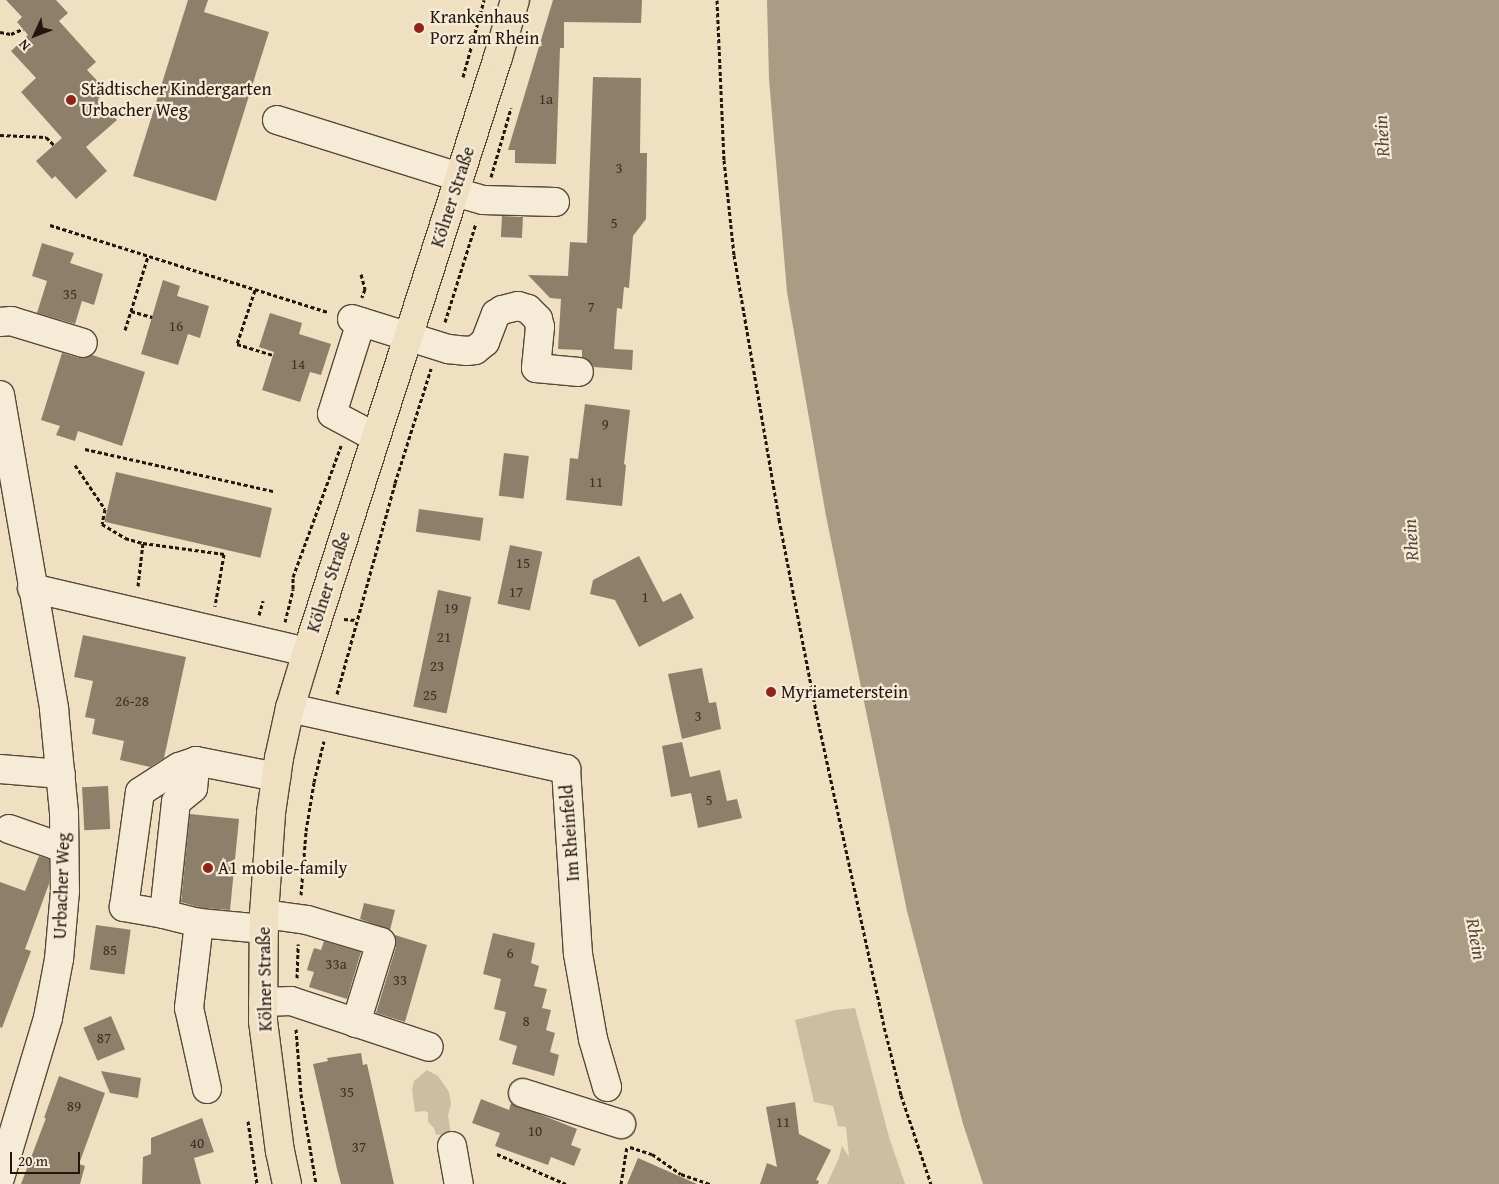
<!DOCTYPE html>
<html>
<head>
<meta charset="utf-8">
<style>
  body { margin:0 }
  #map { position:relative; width:1499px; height:1184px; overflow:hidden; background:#efe0c2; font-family:"Gentium Book Plus",serif }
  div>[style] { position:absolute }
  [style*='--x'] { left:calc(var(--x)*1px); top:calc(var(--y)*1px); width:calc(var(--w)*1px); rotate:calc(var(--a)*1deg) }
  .green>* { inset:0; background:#ccbda3 }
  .water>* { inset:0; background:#aa9b84 }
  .building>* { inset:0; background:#8e7f6b; transform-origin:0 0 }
  .path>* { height:3px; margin-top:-1.5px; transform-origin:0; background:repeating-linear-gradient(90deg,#24150d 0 4px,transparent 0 6.5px) }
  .roads { filter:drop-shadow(1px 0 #57483a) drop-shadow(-1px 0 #57483a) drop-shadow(0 1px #57483a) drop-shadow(0 -1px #57483a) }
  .minor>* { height:28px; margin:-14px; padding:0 14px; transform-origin:14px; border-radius:14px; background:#f5ebd7 }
  .major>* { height:28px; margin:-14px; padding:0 14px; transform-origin:14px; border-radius:14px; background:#efe0c2 }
  .dots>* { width:14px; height:14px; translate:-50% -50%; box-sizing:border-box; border:2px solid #f5ebd7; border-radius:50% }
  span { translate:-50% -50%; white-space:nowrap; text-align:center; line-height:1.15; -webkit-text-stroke:4.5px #f5ebd7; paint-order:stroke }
  .number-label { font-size:15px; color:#3e3024 }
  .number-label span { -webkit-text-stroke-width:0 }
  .poi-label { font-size:18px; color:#24150d }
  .left { translate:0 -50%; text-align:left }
  .street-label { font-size:18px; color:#24150d }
  .water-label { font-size:19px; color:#5a4b3d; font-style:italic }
  .north { position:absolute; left:10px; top:10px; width:50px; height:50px; -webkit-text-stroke:4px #f5ebd7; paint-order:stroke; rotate:227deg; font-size:14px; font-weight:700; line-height:20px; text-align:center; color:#24150d }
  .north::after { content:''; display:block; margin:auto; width:18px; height:22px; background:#24150d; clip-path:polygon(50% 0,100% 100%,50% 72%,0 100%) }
  .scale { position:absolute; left:10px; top:1152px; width:70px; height:22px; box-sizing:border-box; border:2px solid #24150d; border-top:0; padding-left:6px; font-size:15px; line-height:18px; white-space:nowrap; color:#24150d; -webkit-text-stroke:4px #f5ebd7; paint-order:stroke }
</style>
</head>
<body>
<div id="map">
  <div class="green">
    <div style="clip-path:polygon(855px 1008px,889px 1137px,905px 1184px,827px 1184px,839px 1158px,842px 1146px,849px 1157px,846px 1127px,838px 1126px,833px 1106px,814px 1102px,795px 1020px,835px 1010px)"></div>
    <div style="clip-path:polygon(427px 1070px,438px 1076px,449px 1092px,451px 1104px,448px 1116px,451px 1133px,436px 1135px,434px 1128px,428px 1122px,428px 1113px,425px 1111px,415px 1112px,412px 1090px,414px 1081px)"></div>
  </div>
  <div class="water">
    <div style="clip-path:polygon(767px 0,1499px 0,1499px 1184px,983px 1184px,963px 1124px,907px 911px,826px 516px,787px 292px,769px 79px)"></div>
  </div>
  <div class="building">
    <div style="clip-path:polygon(6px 0,56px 0,68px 13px,59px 21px,96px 62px,87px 70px,107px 91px,98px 99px,117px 120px,86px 147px,107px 171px,76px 199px,55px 176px,52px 179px,36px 161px,62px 138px,21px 92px,36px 78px,11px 51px,28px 35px,17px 22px,22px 17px)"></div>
    <div style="clip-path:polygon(188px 0,208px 0,204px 12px,269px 32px,216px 201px,133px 176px)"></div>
    <div style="clip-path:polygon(553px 0,642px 0,641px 23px,564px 22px,564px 48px,560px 48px,556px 164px,515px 163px,515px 150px,508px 150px)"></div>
    <div style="clip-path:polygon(593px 77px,641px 78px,640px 153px,647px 153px,646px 219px,633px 236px,629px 288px,624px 287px,622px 309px,617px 308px,614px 349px,633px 350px,632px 370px,594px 367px,588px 360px,582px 357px,582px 350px,558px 349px,561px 299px,550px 298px,528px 275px,568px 276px,570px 242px,587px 243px)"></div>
    <div style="left:502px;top:216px;width:21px;height:21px;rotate:3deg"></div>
    <div style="clip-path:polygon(42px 243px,74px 253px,70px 263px,103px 274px,94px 305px,82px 301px,75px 324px,37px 313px,47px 281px,32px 276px)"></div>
    <div style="clip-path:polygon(163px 280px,180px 286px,177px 296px,209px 306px,200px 338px,188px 334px,178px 365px,141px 354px)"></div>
    <div style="clip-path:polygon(270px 313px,302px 323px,299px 334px,331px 344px,321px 375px,310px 372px,300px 402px,262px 390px,274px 352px,259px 347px)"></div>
    <div style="clip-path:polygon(62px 353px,79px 358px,92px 355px,145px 372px,122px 446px,78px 431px,75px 441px,56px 435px,60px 426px,41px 420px)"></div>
    <div style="clip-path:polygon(585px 404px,630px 410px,624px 464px,626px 465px,622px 506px,566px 500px,570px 458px,578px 459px)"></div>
    <div style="left:504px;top:453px;width:25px;height:43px;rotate:7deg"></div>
    <div style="left:116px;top:472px;width:160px;height:51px;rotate:13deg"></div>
    <div style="left:419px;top:509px;width:65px;height:23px;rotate:8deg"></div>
    <div style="left:510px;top:545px;width:33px;height:60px;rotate:12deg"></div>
    <div style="clip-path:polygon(639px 556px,663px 602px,681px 593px,694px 618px,639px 647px,615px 600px,590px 594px,593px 580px)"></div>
    <div style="left:438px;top:590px;width:34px;height:119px;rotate:12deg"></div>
    <div style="clip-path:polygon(83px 635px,186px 657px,164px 758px,150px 767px,120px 760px,124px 741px,92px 734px,95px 719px,85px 717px,93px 681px,74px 677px)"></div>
    <div style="clip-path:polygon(702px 668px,709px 703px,716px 702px,721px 729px,682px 739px,668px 674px)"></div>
    <div style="clip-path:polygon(682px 742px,690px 777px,720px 770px,727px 801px,737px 799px,742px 818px,698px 828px,691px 793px,671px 797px,662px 746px)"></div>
    <div style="left:108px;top:786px;width:43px;height:26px;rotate:87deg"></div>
    <div style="clip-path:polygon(190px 814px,239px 819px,230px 910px,202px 908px,181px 902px)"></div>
    <div style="clip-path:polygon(39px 856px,49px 859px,49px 884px,25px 949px,31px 951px,2px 1028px,0 1027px,0 882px,25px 891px)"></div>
    <div style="clip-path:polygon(364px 903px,395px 910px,390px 930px,360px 919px)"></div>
    <div style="left:96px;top:925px;width:35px;height:45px;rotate:8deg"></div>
    <div style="clip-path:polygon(493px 933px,535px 943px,531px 963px,539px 966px,534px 986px,547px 989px,542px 1008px,551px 1010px,546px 1030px,555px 1033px,550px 1052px,559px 1055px,554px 1076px,512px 1064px,517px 1046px,499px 1040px,506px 1012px,494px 1009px,501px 979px,483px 974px)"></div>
    <div style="clip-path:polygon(395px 935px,427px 945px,405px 1022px,376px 1013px,396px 947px)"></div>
    <div style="clip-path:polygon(324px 941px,361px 952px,347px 999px,309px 987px,314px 972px,307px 970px,310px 960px,314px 948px,321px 950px)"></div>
    <div style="left:111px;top:1016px;width:36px;height:30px;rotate:67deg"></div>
    <div style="clip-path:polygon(361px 1053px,363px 1065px,367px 1064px,394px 1184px,341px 1184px,337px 1169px,313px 1064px,328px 1061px,327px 1058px)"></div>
    <div style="clip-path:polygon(101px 1071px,141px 1078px,138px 1098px,110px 1093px)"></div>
    <div style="clip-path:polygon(59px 1076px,105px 1093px,79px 1164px,85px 1166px,80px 1184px,21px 1184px,46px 1118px,44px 1118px)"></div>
    <div style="clip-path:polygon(481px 1099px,509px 1110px,511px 1103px,577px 1129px,571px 1145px,581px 1149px,574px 1166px,551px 1157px,548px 1165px,495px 1146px,500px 1133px,472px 1123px)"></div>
    <div style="clip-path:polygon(795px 1102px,799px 1134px,831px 1150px,816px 1180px,819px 1181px,818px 1184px,760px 1184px,767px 1163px,777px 1167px,766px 1107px)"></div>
    <div style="clip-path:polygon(202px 1118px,214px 1152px,194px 1158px,201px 1184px,142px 1184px,143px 1157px,151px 1154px,151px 1138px)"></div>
    <div style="clip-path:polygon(638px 1158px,697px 1184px,627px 1184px)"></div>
  </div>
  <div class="path">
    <div style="--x:717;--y:0;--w:160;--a:87.5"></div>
    <div style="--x:724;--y:160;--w:96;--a:84"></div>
    <div style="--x:734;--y:255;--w:268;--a:80.3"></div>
    <div style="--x:779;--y:519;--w:201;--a:79.1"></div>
    <div style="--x:817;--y:716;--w:325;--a:77.8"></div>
    <div style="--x:886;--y:1034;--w:63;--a:76.2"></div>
    <div style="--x:901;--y:1095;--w:94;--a:71.4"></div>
    <div style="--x:0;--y:32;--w:11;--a:10"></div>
    <div style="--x:11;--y:34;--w:13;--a:-23"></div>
    <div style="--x:463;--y:77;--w:80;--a:-74.7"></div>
    <div style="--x:0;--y:135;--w:46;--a:2.5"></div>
    <div style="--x:46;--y:137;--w:11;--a:45"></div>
    <div style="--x:491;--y:177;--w:72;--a:-73.8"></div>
    <div style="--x:50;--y:225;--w:291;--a:17.4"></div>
    <div style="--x:361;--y:274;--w:16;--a:75"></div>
    <div style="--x:365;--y:289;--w:9;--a:111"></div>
    <div style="--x:255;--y:290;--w:57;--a:108.4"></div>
    <div style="--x:237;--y:344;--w:38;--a:17"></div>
    <div style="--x:131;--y:311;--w:22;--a:16"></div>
    <div style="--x:445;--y:322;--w:104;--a:-72.6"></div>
    <div style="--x:125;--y:330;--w:77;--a:-72.7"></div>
    <div style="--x:85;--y:449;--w:193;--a:12.6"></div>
    <div style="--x:75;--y:465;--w:53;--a:55.7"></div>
    <div style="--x:105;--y:509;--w:15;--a:101"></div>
    <div style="--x:102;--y:524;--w:27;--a:31"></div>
    <div style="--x:125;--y:538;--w:19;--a:16"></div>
    <div style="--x:143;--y:543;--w:82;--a:7.7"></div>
    <div style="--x:224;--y:554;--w:53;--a:99.8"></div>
    <div style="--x:138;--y:586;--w:43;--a:-83.4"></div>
    <div style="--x:259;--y:615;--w:15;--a:-74"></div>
    <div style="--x:344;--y:619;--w:12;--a:5"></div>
    <div style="--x:285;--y:622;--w:34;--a:-76"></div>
    <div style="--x:293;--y:589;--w:12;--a:-90"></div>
    <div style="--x:293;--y:577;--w:140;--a:-69.9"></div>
    <div style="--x:337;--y:694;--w:219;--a:-74.6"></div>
    <div style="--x:395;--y:483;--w:120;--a:-72.5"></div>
    <div style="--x:301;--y:895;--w:64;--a:-85.5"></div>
    <div style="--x:306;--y:831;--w:50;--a:-80.7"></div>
    <div style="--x:314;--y:782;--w:42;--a:-76.3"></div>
    <div style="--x:297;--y:978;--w:34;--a:-88"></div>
    <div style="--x:296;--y:1029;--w:65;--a:85.6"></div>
    <div style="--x:301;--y:1094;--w:91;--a:80.5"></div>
    <div style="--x:248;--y:1121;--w:64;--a:81.9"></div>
    <div style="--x:630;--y:1147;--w:23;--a:18"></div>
    <div style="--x:652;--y:1154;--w:35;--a:35"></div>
    <div style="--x:681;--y:1174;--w:31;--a:19"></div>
    <div style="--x:497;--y:1154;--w:75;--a:23.5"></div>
    <div style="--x:621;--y:1184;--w:37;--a:-81"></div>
  </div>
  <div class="roads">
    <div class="minor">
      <div style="--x:277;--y:120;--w:191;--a:17.4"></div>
      <div style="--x:455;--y:192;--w:29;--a:16"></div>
      <div style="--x:483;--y:200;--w:72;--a:1.6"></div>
      <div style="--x:352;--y:319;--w:101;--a:17.4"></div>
      <div style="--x:448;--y:349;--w:19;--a:6"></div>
      <div style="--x:467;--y:351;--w:8;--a:-7"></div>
      <div style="--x:475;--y:350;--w:13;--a:-39"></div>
      <div style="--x:485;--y:342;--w:30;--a:-69"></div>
      <div style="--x:496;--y:314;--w:7;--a:-34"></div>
      <div style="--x:502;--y:310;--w:16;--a:-14"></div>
      <div style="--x:518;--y:306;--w:10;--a:17"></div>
      <div style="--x:528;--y:309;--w:14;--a:45"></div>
      <div style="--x:538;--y:319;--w:8;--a:76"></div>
      <div style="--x:540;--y:327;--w:41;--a:95.6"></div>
      <div style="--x:536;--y:368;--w:43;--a:5.3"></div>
      <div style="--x:0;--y:322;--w:11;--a:-5"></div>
      <div style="--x:11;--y:321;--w:75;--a:17"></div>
      <div style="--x:361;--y:322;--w:96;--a:107.5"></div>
      <div style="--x:332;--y:414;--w:49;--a:28.1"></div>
      <div style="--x:0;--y:395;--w:319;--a:80.2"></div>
      <div style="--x:54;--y:709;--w:104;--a:84.5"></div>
      <div style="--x:64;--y:813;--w:78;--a:89.3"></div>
      <div style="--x:65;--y:891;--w:68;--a:95"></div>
      <div style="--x:59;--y:959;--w:60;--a:100.6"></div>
      <div style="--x:48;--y:1018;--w:167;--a:106.7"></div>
      <div style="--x:32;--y:588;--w:282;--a:13.1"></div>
      <div style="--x:290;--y:708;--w:283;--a:12.5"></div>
      <div style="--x:566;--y:769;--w:185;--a:86.3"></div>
      <div style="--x:578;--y:954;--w:86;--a:80"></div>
      <div style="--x:593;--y:1039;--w:50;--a:73.7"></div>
      <div style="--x:0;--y:769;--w:61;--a:4.7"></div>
      <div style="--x:9;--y:829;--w:49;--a:19.2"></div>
      <div style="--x:55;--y:845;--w:9;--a:-6"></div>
      <div style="--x:164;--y:914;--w:41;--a:-170.1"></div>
      <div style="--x:124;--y:907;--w:116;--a:-82.1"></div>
      <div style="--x:140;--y:792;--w:46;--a:-32.7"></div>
      <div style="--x:179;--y:767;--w:18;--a:-19"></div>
      <div style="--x:264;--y:914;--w:43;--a:7.9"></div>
      <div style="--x:307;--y:920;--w:77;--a:16.6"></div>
      <div style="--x:381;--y:942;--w:85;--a:107.2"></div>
      <div style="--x:199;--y:923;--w:65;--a:5.3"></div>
      <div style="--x:263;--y:1002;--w:28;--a:-2"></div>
      <div style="--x:291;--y:1001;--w:145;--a:18.4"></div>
      <div style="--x:207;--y:1089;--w:83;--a:-102.5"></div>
      <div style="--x:189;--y:1008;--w:86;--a:-83.3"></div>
      <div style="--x:199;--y:923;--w:36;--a:-166"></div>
      <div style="--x:164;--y:914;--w:113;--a:-83.9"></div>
      <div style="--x:176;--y:802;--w:22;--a:-39"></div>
      <div style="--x:193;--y:788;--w:27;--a:-84"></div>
      <div style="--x:196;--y:761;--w:82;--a:11.3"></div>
      <div style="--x:523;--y:1093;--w:103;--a:17.6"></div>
      <div style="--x:452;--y:1146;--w:39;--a:80"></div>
    </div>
    <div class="major">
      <div style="--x:287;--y:1184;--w:33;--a:-102"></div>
      <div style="--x:280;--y:1152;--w:132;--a:-97.4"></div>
      <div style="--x:263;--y:1021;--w:107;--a:-89.5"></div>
      <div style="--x:264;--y:914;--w:101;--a:-86"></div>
      <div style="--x:271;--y:813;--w:56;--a:-81.7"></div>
      <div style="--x:279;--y:758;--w:51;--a:-77.6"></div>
      <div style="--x:290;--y:708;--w:59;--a:-73.1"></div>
      <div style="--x:307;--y:652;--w:625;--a:-72.2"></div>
      <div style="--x:498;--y:57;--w:59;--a:-73.4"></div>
    </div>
  </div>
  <div class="dots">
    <div style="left:419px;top:28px;background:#8f2418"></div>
    <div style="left:71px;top:100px;background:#8f2418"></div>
    <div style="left:771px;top:692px;background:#8f2418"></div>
    <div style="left:208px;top:868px;background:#8f2418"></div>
  </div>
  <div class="number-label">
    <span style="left:546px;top:99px">1a</span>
    <span style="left:619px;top:168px">3</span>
    <span style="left:614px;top:223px">5</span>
    <span style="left:70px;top:294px">35</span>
    <span style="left:591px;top:307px">7</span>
    <span style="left:176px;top:326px">16</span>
    <span style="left:298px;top:364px">14</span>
    <span style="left:605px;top:424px">9</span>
    <span style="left:596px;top:482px">11</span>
    <span style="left:523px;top:563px">15</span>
    <span style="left:516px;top:592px">17</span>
    <span style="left:645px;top:597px">1</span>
    <span style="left:451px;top:608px">19</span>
    <span style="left:444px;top:637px">21</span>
    <span style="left:437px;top:666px">23</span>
    <span style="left:430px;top:695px">25</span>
    <span style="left:132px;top:701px">26-28</span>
    <span style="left:698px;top:716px">3</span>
    <span style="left:709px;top:800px">5</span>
    <span style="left:110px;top:950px">85</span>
    <span style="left:510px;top:953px">6</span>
    <span style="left:336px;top:964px">33a</span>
    <span style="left:400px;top:980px">33</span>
    <span style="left:526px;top:1021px">8</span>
    <span style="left:104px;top:1038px">87</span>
    <span style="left:347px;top:1092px">35</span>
    <span style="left:74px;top:1106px">89</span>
    <span style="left:783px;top:1122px">11</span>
    <span style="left:535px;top:1131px">10</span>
    <span style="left:197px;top:1143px">40</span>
    <span style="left:359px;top:1147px">37</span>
  </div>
  <div class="poi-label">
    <span class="left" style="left:430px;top:28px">Krankenhaus<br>Porz am Rhein</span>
    <span class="left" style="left:81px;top:100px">Städtischer Kindergarten<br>Urbacher Weg</span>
    <span class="left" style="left:781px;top:692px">Myriameterstein</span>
    <span class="left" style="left:218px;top:868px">A1 mobile-family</span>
  </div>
  <div class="street-label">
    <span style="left:453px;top:197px;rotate:-72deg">Kölner Straße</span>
    <span style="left:329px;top:582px;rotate:-72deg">Kölner Straße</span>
    <span style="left:570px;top:833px;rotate:-94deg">Im Rheinfeld</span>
    <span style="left:62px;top:886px;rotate:-88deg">Urbacher Weg</span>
    <span style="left:265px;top:979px;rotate:-91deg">Kölner Straße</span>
  </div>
  <div class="water-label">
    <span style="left:1382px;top:136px;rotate:-94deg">Rhein</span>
    <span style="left:1411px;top:540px;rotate:-94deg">Rhein</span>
    <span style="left:1476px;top:939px;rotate:80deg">Rhein</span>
  </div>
  <div class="north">N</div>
  <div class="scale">20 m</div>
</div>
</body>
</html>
